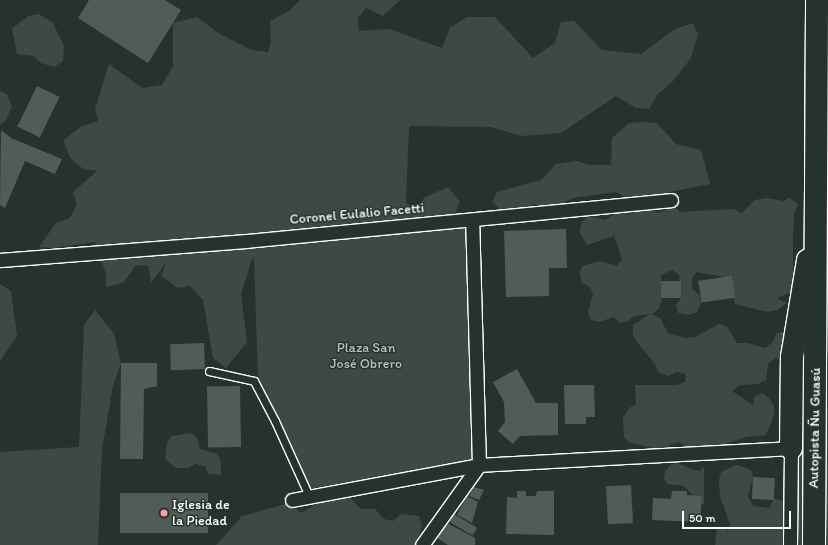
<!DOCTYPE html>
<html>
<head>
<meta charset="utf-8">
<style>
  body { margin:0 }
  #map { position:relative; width:828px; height:545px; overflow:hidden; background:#26332d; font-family:Itim,sans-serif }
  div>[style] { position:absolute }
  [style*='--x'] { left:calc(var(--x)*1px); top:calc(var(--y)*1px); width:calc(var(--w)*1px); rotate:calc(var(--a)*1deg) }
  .green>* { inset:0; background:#3e4944 }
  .building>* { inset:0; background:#515c57; transform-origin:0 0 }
  .roads { filter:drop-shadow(1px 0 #fff) drop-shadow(-1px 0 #fff) drop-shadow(0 1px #fff) drop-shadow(0 -1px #fff) }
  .service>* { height:7px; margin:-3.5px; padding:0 3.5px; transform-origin:3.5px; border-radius:3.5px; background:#26332d }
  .minor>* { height:13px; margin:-6.5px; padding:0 6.5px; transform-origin:6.5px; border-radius:6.5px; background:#26332d }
  .motorway>* { height:22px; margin:-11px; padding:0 11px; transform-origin:11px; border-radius:11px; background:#26332d }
  .dots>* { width:11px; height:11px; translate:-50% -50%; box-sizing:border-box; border:2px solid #26332d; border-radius:50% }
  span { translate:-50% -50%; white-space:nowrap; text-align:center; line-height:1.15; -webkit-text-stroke:3px #26332d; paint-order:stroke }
  .street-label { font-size:14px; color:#fff }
  .park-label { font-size:14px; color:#bbbfbe }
  .poi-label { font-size:14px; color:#fff }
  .left { translate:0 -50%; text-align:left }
  .scale { position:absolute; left:682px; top:511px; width:109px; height:18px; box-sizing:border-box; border:2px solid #fff; border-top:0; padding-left:5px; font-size:12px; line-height:14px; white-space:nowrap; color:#fff; -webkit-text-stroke:3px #26332d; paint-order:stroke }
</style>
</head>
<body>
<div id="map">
  <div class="green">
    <div style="clip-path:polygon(300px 0,400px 0,383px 16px,366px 8px,358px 18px,359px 31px,389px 29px,442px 48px,450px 28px,467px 17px,495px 17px,533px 58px,555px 43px,561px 22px,574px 21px,602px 50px,641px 54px,675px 29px,693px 23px,698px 34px,691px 58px,673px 81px,657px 95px,649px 109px,636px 108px,616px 96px,561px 133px,521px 136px,491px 127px,409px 126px,406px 203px,415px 208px,425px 197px,448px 187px,460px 202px,450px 225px,470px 222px,476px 462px,307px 489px,258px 379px,254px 258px,252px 259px,241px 294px,247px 342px,226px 368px,213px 358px,203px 300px,190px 286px,178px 288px,161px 276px,167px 261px,151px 283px,148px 266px,136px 265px,123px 283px,106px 287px,106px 274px,95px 242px,54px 248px,39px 247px,56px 223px,70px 218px,77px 204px,73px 192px,97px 171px,83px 169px,70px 158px,63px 140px,82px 126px,98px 121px,95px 109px,109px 64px,142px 88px,162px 85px,173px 66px,173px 23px,197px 17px,218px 33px,252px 50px,268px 52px,271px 40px,270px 21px,289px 11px)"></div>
    <div style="clip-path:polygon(39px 14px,53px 23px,64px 46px,63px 61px,54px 67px,41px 63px,34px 56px,17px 54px,12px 29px,28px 16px)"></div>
    <div style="clip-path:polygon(0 91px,7px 94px,12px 107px,6px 120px,0 125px)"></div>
    <div style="clip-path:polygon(642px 122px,657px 123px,676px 144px,701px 150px,710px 184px,669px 192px,640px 203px,647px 204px,658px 213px,674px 206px,680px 212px,734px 209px,742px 213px,755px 200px,767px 198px,784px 201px,789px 198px,798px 204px,794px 214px,793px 233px,793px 291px,777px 298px,787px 303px,777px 310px,767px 312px,735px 304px,733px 287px,724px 277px,697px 272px,692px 278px,692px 289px,700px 296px,701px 303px,697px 312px,689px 315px,678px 313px,676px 305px,681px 298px,679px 275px,672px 270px,661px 275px,662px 299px,659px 309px,652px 314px,660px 318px,668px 333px,685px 338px,695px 337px,719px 324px,727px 327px,737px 343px,748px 343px,765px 348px,773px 342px,776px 333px,784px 332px,786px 363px,776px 358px,768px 363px,766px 380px,758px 384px,740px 385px,732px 391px,753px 405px,754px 397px,762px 393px,769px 398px,774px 406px,774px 415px,766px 435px,747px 437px,728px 443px,721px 451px,696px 451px,678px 442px,659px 449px,630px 443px,624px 437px,623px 418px,629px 408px,636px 404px,635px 385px,677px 385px,685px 382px,686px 374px,677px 372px,668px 376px,659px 373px,655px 364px,637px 342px,633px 335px,633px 325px,650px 314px,634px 316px,628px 321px,620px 323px,614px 317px,599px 322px,591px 320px,588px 312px,593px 294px,590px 287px,582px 283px,580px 274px,582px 266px,600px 261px,617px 266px,622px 259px,614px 236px,587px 245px,579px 231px,583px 221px,589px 216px,605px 220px,620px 210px,629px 215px,638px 203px,616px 192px,572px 198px,553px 211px,534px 204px,507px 215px,492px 202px,497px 192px,541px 180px,556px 164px,577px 161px,589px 165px,611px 165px,612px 138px,629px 123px)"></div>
    <div style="clip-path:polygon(824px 198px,828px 198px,828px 545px,820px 545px)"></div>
    <div style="clip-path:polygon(0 284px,11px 291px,17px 336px,0 361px)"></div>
    <div style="clip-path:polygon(805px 308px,805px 545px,798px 545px,798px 382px)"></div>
    <div style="clip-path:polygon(95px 310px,114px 334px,121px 363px,113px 386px,102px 449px,98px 545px,0 545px,0 452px,79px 447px,84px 325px)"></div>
    <div style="clip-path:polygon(190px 433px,196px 436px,200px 449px,217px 454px,221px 461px,221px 475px,208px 474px,205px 466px,195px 464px,189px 468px,176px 468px,165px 459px,167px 442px,172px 436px)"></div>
    <div style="clip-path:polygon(677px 463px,694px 470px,700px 471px,704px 467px,704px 504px,695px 503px,694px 496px,684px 486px,668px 484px,664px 479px,665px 472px,670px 465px)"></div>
    <div style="clip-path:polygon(737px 465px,751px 470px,753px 477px,748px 496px,753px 506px,769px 508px,774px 499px,787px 501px,790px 545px,715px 545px,717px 530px,723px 527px,728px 531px,730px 524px,720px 496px,719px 480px,721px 472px)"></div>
    <div style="clip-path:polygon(346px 493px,361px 509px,375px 509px,384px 519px,393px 521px,401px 514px,419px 516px,422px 525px,417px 545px,216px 545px,242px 516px,289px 503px,301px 513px,330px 496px)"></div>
  </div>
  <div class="building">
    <div style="clip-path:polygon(89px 0,165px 0,181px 10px,148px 63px,78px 18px)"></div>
    <div style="left:37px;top:86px;width:25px;height:45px;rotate:26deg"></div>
    <div style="clip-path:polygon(1px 130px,11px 138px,62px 159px,55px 174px,25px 161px,5px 208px,0 205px)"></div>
    <div style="clip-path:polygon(566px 229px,567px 268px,549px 268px,549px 296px,506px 297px,504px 231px)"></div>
    <div style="left:732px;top:276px;width:22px;height:34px;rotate:82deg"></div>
    <div style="left:681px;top:281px;width:17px;height:20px;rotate:90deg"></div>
    <div style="left:204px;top:343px;width:26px;height:34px;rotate:88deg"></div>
    <div style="clip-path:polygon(121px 363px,157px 363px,157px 386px,144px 389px,143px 459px,120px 459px)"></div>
    <div style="clip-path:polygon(517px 369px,536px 403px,558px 403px,558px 435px,520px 436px,513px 444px,498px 431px,505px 422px,504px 402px,493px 382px)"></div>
    <div style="clip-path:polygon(564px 385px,594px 385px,595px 417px,586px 417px,586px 424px,565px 424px)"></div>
    <div style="left:240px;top:386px;width:61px;height:33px;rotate:89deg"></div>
    <div style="left:753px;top:477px;width:22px;height:22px;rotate:3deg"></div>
    <div style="left:631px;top:485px;width:38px;height:25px;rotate:87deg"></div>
    <div style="clip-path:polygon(474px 487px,484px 490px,479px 500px,469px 496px)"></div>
    <div style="clip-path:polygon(517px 491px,526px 491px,526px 496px,536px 496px,537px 491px,554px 491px,554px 535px,506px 534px,507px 497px,517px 498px)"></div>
    <div style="clip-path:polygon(672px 491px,687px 491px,687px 495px,702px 496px,700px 522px,652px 520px,653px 498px,671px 499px)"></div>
    <div style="left:120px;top:493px;width:88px;height:40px"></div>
    <div style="clip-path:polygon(467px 496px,478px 502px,472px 523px,457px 515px)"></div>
    <div style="left:454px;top:514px;width:27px;height:9px;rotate:31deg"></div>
    <div style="clip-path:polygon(447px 523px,475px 538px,475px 545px,448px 545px,437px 538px)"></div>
  </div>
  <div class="roads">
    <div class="service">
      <div style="--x:209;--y:371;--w:46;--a:12.5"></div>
      <div style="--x:254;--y:381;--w:45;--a:62.3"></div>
      <div style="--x:275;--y:421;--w:82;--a:65.6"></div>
    </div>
    <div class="minor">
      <div style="--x:0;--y:260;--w:247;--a:-4.4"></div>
      <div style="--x:246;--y:241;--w:427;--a:-5.5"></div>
      <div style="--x:292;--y:500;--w:190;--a:-10.6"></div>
      <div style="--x:479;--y:465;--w:312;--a:-3.1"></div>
      <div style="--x:791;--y:448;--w:97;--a:90.6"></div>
      <div style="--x:422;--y:545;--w:98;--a:-54.5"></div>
      <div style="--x:479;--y:465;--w:245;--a:-91.6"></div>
    </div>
    <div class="motorway">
      <div style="--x:791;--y:448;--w:91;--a:-89.4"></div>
      <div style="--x:792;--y:357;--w:98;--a:-80.6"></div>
      <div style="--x:814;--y:545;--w:545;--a:-89.68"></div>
    </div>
  </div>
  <div class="dots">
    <div style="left:164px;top:513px;background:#ff9aa2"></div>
  </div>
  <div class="street-label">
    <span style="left:357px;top:214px;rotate:-5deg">Coronel Eulalio Facetti</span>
    <span style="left:815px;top:428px;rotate:-89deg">Autopista Ñu Guasú</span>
  </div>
  <div class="park-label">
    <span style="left:366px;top:356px">Plaza San<br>José Obrero</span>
  </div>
  <div class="poi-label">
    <span class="left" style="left:172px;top:513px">Iglesia de<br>la Piedad</span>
  </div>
  <div class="scale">50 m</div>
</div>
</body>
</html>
